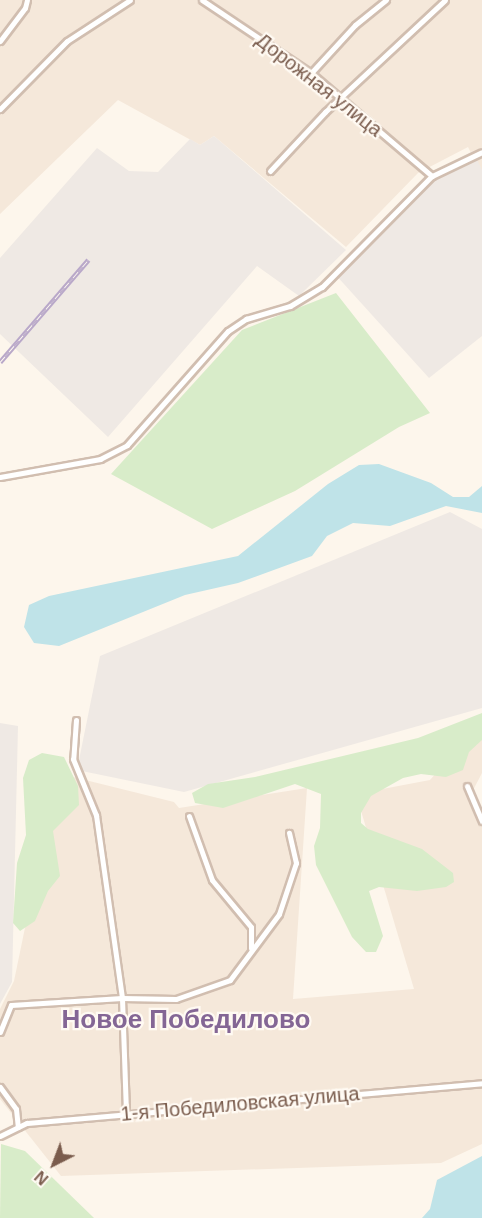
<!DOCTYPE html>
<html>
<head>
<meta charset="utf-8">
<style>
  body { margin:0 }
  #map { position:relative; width:482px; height:1218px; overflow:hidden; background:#fdf6ec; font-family:Helvetica,sans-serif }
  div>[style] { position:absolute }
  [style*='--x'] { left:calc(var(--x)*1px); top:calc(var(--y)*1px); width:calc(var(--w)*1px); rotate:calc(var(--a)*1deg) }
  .residential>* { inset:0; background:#f5e8da }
  .industrial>* { inset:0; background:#efe9e4 }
  .green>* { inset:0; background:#d8ecc9 }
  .water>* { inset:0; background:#bfe3e8 }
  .roads { filter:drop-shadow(2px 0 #d1beb0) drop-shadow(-2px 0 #d1beb0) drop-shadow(0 2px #d1beb0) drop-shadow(0 -2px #d1beb0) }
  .street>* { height:5px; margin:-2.5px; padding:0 2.5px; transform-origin:2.5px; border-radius:2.5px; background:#fff }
  .rail>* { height:4.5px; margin-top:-2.25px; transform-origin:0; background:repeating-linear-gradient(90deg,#fffaf3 0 7px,#b9a8c9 0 14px); box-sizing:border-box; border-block:2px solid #b9a8c9 }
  span { translate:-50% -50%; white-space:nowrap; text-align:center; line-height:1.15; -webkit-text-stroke:4.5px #fffaf3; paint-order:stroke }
  .street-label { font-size:20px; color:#7a5c4d }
  .district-label { font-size:26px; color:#846695; font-weight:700 }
  .north { position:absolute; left:24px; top:1134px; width:60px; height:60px; -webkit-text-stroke:4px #fffaf3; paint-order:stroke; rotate:222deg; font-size:16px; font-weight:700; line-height:24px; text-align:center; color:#7a5c4d }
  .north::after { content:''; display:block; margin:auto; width:21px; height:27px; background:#7a5c4d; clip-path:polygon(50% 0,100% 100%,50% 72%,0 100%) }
</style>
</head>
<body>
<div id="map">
  <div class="residential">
    <div style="clip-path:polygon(0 0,482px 0,482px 175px,468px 147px,418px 173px,346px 247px,214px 136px,200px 145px,118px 100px,0 214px)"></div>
    <div style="clip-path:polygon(482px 721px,482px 773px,471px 794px,482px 816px,482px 1144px,441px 1163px,61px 1176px,0 1099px,0 1009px,14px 981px,57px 773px,174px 802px,179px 808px,307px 788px,293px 999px,414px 989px,356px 794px,430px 780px)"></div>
  </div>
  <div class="industrial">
    <div style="clip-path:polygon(214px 136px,346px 250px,299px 296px,257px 266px,108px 437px,0 334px,0 258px,97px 148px,129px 171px,158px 172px,190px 139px,200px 145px)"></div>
    <div style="clip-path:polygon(473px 151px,482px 170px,482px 336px,429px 378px,334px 273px,438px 169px)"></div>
    <div style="clip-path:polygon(450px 512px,482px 529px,482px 708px,184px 792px,77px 770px,100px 656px)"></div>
    <div style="clip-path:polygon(0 723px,18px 726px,12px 982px,0 1004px)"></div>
  </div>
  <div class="green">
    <div style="clip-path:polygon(336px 293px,430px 413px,399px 427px,295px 491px,212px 529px,111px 474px,242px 330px)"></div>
    <div style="clip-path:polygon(482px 713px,482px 740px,469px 752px,463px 770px,446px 777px,421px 774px,403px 778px,371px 796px,361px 813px,361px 823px,368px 829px,422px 849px,453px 873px,454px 882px,446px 887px,417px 891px,379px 887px,369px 891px,383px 936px,376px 952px,366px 952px,352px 937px,316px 865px,314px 846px,320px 828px,321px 794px,295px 784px,223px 808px,195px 803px,192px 793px,208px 784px,255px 777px,418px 738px)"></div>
    <div style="clip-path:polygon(42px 753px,64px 757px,78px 786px,79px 805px,53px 831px,60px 876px,48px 891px,35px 921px,20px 931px,13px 923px,17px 863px,26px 835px,23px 778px,29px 760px)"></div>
    <div style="clip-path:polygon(1px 1144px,25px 1151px,94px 1218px,0 1218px)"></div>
  </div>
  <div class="water">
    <div style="clip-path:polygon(379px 464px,431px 483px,453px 497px,469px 497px,482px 486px,482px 513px,446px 506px,390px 526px,353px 523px,327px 536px,312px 556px,238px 583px,185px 595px,59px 646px,34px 643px,24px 627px,29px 605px,49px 596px,238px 556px,328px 484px,359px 465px)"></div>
    <div style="clip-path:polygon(482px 1156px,482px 1218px,422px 1218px,430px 1209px,437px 1180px)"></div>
  </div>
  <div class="roads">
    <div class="street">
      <div style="--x:202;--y:0;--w:131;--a:33.8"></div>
      <div style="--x:311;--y:73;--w:159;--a:40.4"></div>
      <div style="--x:0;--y:41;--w:41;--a:-52.9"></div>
      <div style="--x:25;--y:8;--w:8;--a:-76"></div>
      <div style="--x:311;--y:73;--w:65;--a:-47.5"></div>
      <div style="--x:355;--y:25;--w:40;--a:-39"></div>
      <div style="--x:0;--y:109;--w:95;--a:-45.4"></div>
      <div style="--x:67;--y:41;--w:75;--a:-33.1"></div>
      <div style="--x:270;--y:171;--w:81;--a:-47"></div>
      <div style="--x:325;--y:112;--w:164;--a:-43"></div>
      <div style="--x:0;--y:477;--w:102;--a:-10.2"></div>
      <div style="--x:100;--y:459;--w:30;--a:-27"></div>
      <div style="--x:127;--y:445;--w:152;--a:-48.5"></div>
      <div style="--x:228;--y:331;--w:22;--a:-34"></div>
      <div style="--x:246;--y:319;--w:46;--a:-16.5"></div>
      <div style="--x:290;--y:306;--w:37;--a:-31"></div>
      <div style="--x:322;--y:287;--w:156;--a:-45.3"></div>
      <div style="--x:432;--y:176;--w:55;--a:-25.6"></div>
      <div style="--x:76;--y:720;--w:39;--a:94"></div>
      <div style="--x:73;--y:759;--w:61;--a:67.7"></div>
      <div style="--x:96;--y:815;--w:185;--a:81.9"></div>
      <div style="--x:122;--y:998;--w:115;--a:88"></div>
      <div style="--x:467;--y:786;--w:38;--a:67"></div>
      <div style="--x:189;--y:816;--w:68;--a:70.2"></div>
      <div style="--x:212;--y:880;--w:61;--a:50.3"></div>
      <div style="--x:251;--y:927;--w:21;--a:90"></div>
      <div style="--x:0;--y:1032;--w:29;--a:-68"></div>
      <div style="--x:11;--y:1005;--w:111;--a:-3.6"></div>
      <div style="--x:122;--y:998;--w:54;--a:1.1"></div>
      <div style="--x:176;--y:999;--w:57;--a:-19.4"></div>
      <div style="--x:230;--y:980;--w:82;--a:-53.4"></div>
      <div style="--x:279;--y:914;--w:54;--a:-71.6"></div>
      <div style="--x:296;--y:863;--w:31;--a:-103"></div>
      <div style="--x:0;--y:1087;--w:27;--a:54"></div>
      <div style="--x:16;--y:1109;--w:18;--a:84"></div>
      <div style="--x:0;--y:1136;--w:30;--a:-26"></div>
      <div style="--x:27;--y:1123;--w:457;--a:-5"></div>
    </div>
  </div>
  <div class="rail">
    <div style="--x:0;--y:362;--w:135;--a:-49.2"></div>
  </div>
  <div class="street-label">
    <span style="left:319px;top:85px;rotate:38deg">Дорожная улица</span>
    <span style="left:240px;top:1104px;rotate:-5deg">1-я Победиловская улица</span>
  </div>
  <div class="district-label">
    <span style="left:186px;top:1020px">Новое Победилово</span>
  </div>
  <div class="north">N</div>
</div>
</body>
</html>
